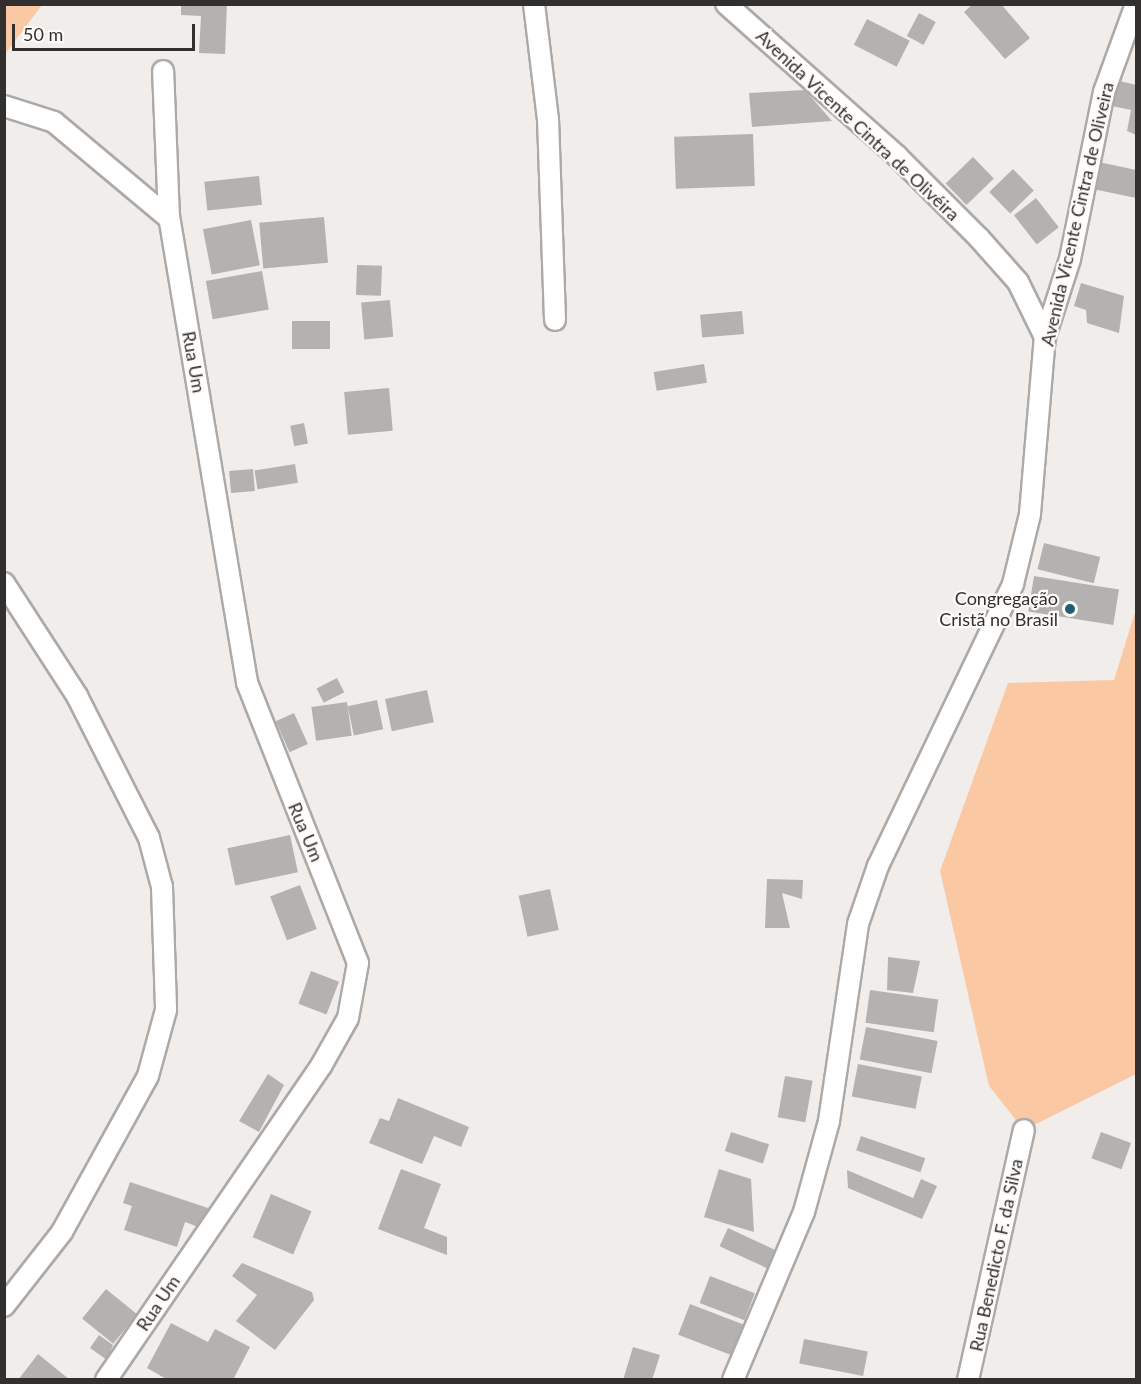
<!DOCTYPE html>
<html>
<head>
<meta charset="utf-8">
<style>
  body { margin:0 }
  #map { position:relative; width:1141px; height:1384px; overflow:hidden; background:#f0edeb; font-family:Lato,sans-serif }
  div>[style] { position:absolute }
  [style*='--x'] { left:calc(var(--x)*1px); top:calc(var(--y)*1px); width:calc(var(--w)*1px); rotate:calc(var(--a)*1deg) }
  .green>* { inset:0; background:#fac9a4 }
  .building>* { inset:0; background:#b4b2b0; transform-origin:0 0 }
  .roads { filter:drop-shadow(2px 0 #aca9a7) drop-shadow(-2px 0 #aca9a7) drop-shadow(0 2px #aca9a7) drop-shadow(0 -2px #aca9a7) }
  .minor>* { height:20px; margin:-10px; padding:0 10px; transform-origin:10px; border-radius:10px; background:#fff }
  .dots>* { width:16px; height:16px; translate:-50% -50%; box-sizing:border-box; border:3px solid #fefbf9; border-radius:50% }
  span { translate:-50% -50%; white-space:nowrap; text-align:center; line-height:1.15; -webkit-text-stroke:4.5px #fefbf9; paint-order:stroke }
  .street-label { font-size:18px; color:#31302f }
  .poi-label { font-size:18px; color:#31302f }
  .right { translate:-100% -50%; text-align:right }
  .frame { position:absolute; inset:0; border:6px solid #31302f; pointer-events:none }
  .scale { position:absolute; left:12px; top:24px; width:183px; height:27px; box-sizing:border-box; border:3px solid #31302f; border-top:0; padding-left:8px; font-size:18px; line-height:21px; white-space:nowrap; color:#31302f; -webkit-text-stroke:4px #fefbf9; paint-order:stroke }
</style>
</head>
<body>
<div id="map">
  <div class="green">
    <div style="clip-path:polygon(5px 4px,42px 5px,5px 54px,4px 5px)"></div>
    <div style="clip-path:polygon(1136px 609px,1136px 1074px,1024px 1130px,989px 1086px,940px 871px,1008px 683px,1114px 680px)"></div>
  </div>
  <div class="building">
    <div style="clip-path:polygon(181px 4px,227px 4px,225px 54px,199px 53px,201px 16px,181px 15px)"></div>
    <div style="clip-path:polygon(973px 4px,1001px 4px,1030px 38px,1005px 59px,964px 12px)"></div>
    <div style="left:919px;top:13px;width:19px;height:26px;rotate:28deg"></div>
    <div style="left:867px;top:19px;width:48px;height:29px;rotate:27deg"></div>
    <div style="clip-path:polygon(1120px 81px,1136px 85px,1136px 135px,1127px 131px,1131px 110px,1112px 106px)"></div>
    <div style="clip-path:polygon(805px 90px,832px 121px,752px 127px,749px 93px)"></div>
    <div style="left:753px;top:134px;width:52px;height:79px;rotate:88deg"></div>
    <div style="left:973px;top:157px;width:30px;height:38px;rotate:46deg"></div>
    <div style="clip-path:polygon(1099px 162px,1136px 170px,1136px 198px,1093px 189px)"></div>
    <div style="left:1013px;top:169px;width:30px;height:33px;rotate:46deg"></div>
    <div style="left:259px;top:176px;width:29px;height:55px;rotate:84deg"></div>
    <div style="left:1036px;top:198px;width:37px;height:28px;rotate:52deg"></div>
    <div style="left:324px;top:217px;width:46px;height:65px;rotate:85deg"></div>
    <div style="left:251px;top:220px;width:46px;height:49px;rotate:79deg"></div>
    <div style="left:357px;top:265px;width:25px;height:30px;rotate:2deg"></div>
    <div style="left:262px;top:271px;width:39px;height:57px;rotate:80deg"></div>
    <div style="clip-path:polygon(1081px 283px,1124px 296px,1119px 333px,1087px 323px,1086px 310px,1074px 306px)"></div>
    <div style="left:390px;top:300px;width:37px;height:29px;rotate:85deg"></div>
    <div style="left:742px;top:311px;width:23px;height:42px;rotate:85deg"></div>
    <div style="left:330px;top:321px;width:28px;height:38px;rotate:90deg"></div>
    <div style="left:704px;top:364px;width:19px;height:51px;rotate:81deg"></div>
    <div style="left:389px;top:388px;width:43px;height:45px;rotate:85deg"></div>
    <div style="left:304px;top:423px;width:21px;height:14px;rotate:79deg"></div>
    <div style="left:295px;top:464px;width:19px;height:41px;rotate:81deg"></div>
    <div style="left:253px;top:469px;width:22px;height:24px;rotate:85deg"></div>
    <div style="left:1044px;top:543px;width:58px;height:27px;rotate:14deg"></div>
    <div style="left:1034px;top:576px;width:86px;height:36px;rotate:9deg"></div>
    <div style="left:337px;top:678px;width:16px;height:23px;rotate:63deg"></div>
    <div style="left:427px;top:690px;width:33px;height:43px;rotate:78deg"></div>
    <div style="left:377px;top:700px;width:30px;height:30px;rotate:78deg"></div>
    <div style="left:347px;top:702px;width:34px;height:36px;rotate:82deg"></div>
    <div style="left:294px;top:713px;width:34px;height:20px;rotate:66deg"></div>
    <div style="left:290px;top:835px;width:38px;height:64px;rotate:78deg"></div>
    <div style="clip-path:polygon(767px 879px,803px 880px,802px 899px,782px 893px,790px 928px,765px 928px)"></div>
    <div style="left:300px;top:885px;width:47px;height:32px;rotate:69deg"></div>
    <div style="left:550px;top:889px;width:42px;height:32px;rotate:78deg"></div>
    <div style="clip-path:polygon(888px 957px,920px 961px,913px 993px,887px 990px)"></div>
    <div style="left:311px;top:971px;width:30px;height:35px;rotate:21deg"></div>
    <div style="left:870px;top:990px;width:69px;height:33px;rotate:8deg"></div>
    <div style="left:866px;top:1027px;width:73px;height:33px;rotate:11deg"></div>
    <div style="left:858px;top:1064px;width:65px;height:33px;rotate:11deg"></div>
    <div style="clip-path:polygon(268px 1074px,284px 1085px,259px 1132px,239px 1121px)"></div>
    <div style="left:785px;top:1076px;width:28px;height:42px;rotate:10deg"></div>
    <div style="clip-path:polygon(398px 1098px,469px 1127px,461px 1147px,434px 1136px,422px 1164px,369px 1143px,380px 1118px,389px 1121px)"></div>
    <div style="left:731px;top:1132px;width:40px;height:20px;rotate:18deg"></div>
    <div style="left:1101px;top:1132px;width:32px;height:28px;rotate:20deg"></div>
    <div style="left:861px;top:1136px;width:68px;height:15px;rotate:19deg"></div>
    <div style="clip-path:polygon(401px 1169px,441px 1184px,424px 1228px,447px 1237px,447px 1255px,378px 1229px)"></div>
    <div style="clip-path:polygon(719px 1169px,751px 1179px,754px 1232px,704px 1217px)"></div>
    <div style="clip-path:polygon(847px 1170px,913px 1198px,921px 1179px,937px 1186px,922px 1219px,848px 1188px)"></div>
    <div style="clip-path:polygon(130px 1182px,208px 1208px,201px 1228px,185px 1222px,177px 1247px,124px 1230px,132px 1206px,123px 1203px)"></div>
    <div style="left:271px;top:1194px;width:44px;height:47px;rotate:23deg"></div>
    <div style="left:728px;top:1228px;width:56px;height:20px;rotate:25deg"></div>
    <div style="clip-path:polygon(242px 1263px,312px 1292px,314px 1300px,275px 1350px,236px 1321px,257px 1295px,232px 1276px)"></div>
    <div style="left:710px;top:1276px;width:48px;height:29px;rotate:21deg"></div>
    <div style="left:106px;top:1289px;width:40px;height:38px;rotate:39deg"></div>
    <div style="left:690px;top:1304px;width:60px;height:33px;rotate:21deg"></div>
    <div style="clip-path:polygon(171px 1323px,208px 1342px,215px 1329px,250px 1347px,233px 1380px,168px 1380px,147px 1368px)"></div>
    <div style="clip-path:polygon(99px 1335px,113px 1345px,107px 1360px,90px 1348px)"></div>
    <div style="left:804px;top:1339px;width:65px;height:25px;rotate:11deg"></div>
    <div style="clip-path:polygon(633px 1347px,660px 1355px,652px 1380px,623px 1380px)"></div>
    <div style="clip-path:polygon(38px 1354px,70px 1380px,18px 1380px)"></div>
  </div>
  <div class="roads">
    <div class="minor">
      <div style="--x:534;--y:4;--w:116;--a:83.1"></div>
      <div style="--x:548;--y:119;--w:201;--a:88"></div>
      <div style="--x:726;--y:4;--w:229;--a:41.6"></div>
      <div style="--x:897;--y:156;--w:116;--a:45"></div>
      <div style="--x:979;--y:238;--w:59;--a:48.4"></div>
      <div style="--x:1018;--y:282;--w:61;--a:63.9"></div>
      <div style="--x:4;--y:106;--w:52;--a:17.7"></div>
      <div style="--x:54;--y:122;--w:150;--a:39.9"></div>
      <div style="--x:4;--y:583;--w:135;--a:57.1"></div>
      <div style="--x:77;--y:696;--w:159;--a:63.1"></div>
      <div style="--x:149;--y:838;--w:51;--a:75.1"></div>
      <div style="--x:162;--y:887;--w:123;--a:88.1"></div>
      <div style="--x:166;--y:1010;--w:68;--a:105.3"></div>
      <div style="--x:148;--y:1076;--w:178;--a:118.9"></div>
      <div style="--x:62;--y:1232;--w:94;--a:128.1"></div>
      <div style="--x:106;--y:1380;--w:381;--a:-55.6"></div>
      <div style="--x:321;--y:1066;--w:55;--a:-60.6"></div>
      <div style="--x:348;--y:1018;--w:56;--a:-79.7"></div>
      <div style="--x:358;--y:963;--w:302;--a:-111.6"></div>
      <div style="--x:247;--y:682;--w:471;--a:-99.5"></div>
      <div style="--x:169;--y:218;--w:147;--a:-92.3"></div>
      <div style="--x:733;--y:1380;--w:182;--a:-67.1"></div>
      <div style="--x:804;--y:1212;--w:94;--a:-74.6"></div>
      <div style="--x:829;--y:1121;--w:199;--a:-81.6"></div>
      <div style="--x:858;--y:924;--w:61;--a:-71"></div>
      <div style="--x:878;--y:866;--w:313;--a:-64.4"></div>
      <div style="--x:1013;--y:584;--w:72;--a:-76.3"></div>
      <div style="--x:1030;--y:514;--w:178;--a:-85.2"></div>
      <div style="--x:1045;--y:337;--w:82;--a:-72.2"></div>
      <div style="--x:1070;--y:259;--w:170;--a:-78.5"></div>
      <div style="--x:1104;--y:92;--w:94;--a:-70"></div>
      <div style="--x:968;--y:1380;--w:256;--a:-77.4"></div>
    </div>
  </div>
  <div class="dots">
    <div style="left:1070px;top:609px;background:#1f5e74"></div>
  </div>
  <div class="street-label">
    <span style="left:858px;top:125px;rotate:43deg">Avenida Vicente Cintra de Olivéira</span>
    <span style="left:1077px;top:214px;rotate:-77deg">Avenida Vicente Cintra de Oliveira</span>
    <span style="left:194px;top:362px;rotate:80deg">Rua Um</span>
    <span style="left:306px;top:832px;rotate:67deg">Rua Um</span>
    <span style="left:996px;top:1255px;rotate:-78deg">Rua Benedicto F. da Silva</span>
    <span style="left:158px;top:1303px;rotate:-56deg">Rua Um</span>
  </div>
  <div class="poi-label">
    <span class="right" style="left:1058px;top:609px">Congregação<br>Cristã no Brasil</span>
  </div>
  <div class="frame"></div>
  <div class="scale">50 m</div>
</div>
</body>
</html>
